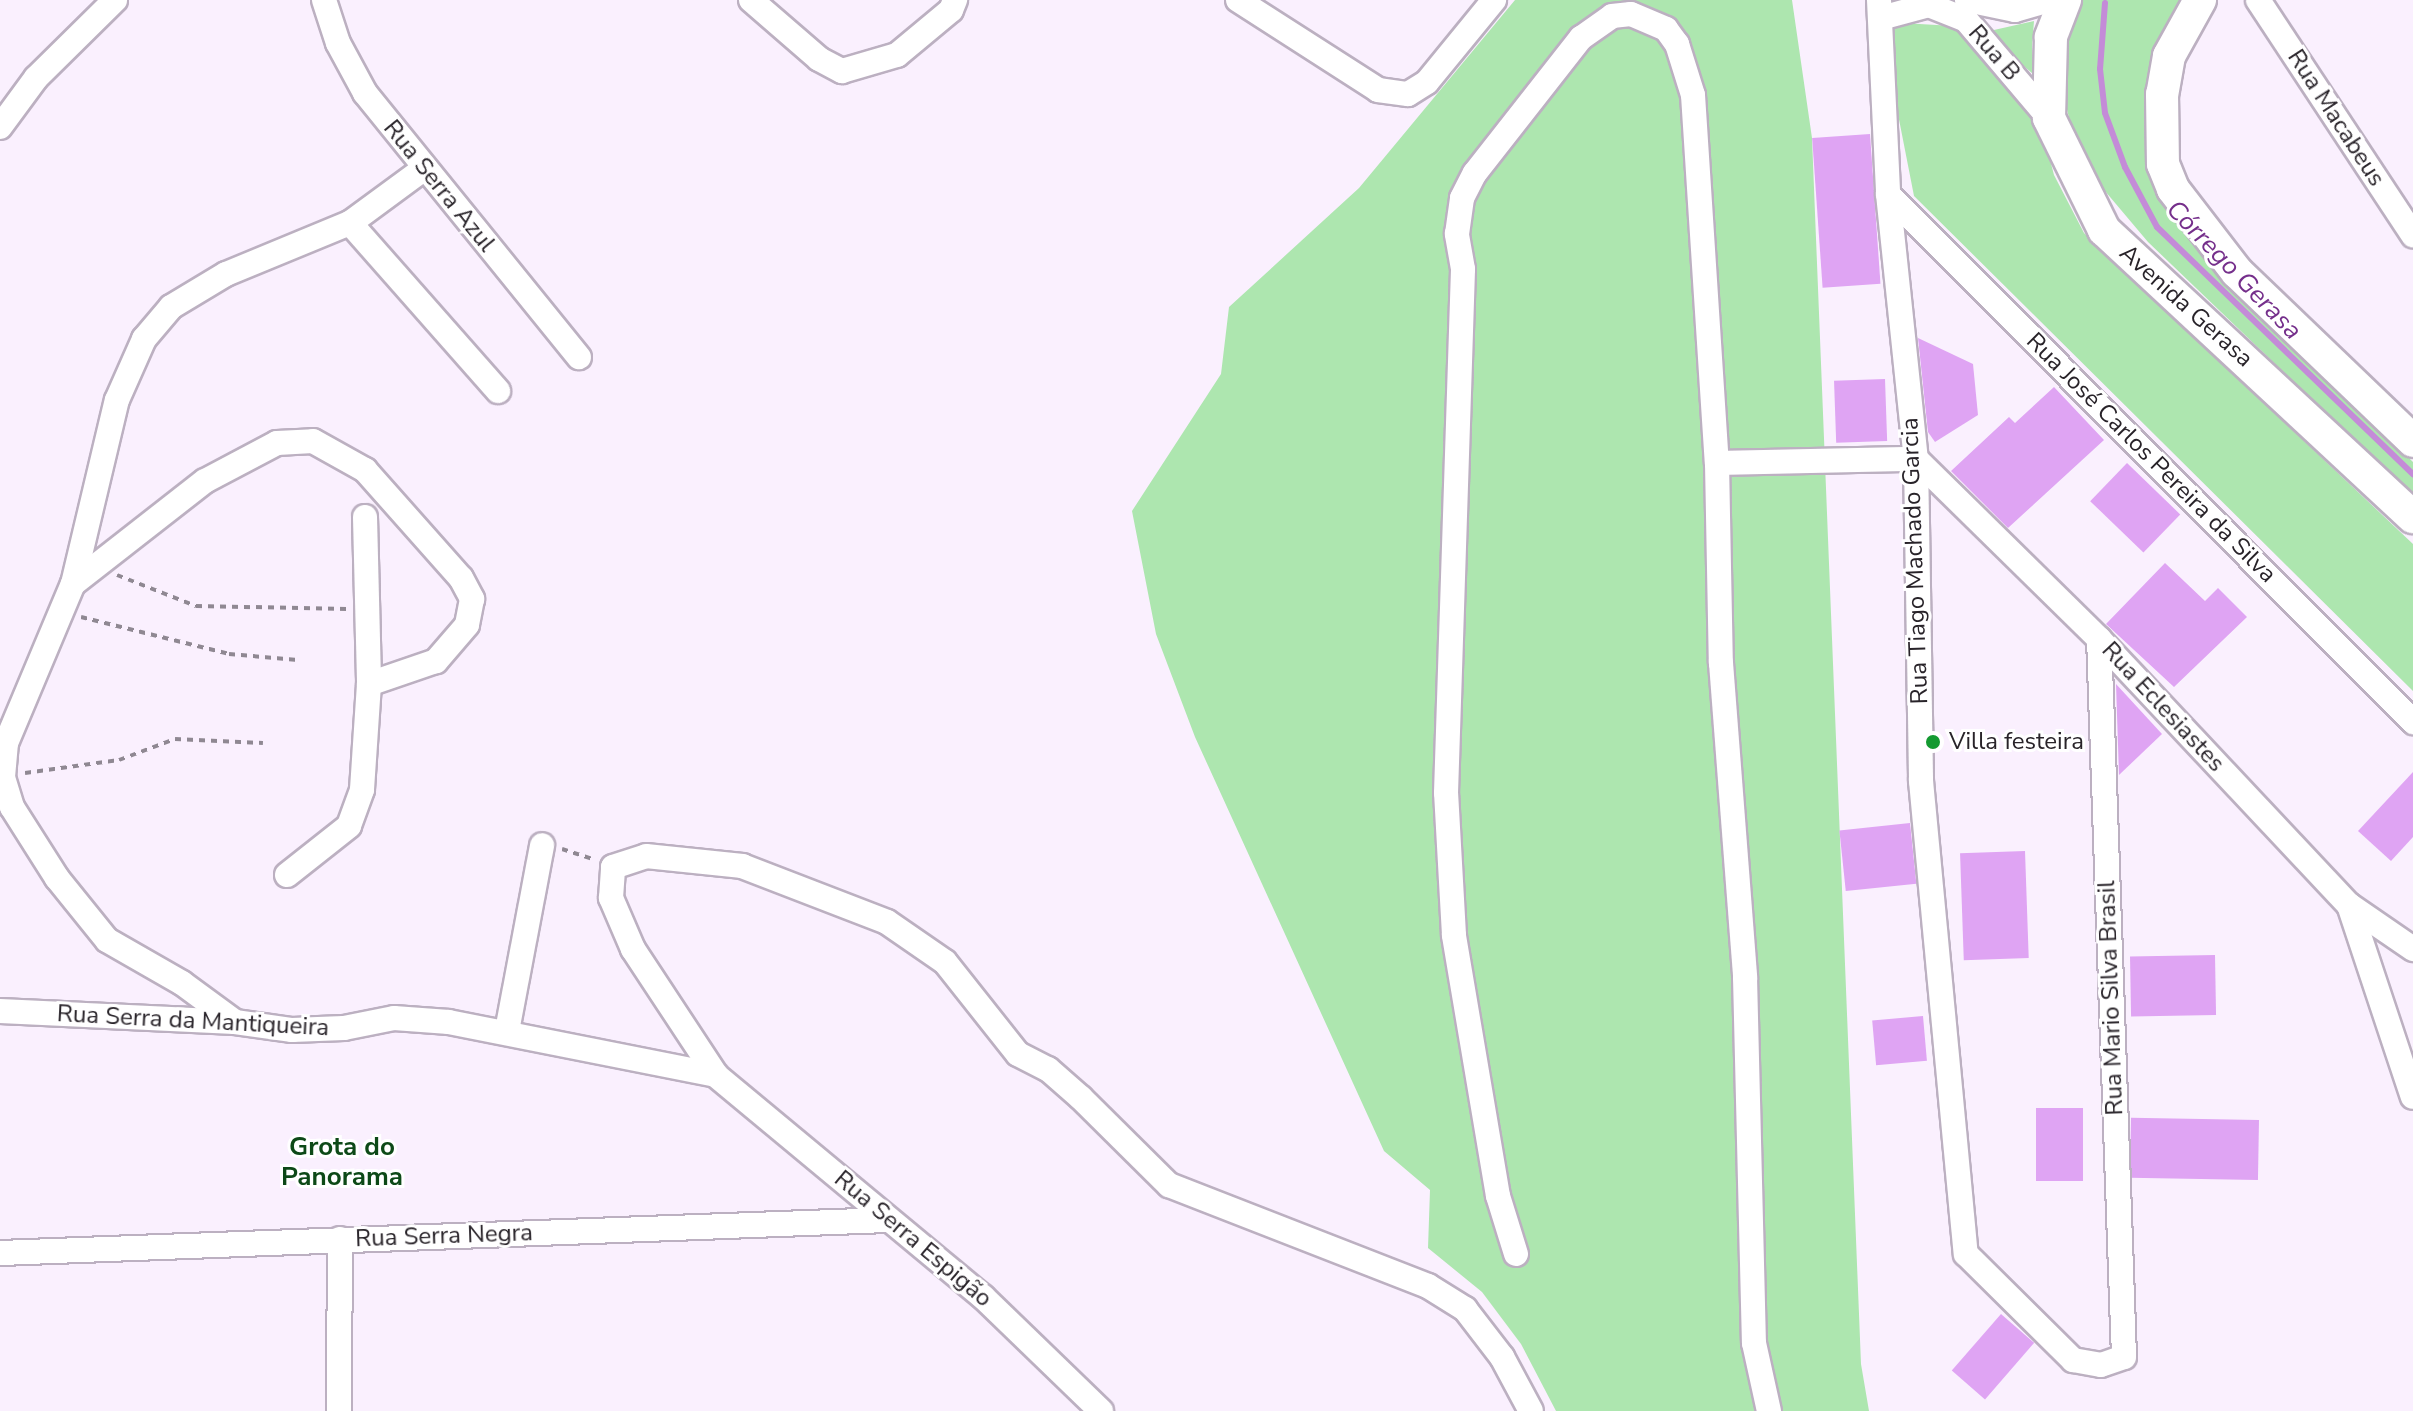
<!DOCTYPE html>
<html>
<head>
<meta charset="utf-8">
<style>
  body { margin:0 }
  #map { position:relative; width:2413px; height:1411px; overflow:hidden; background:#faf0fe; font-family:"Nunito Sans",sans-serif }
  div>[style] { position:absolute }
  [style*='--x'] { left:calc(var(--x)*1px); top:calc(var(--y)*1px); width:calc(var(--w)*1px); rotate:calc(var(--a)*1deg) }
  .green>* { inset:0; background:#ade6af }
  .stream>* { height:6px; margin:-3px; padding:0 3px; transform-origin:3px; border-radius:3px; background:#c48bd8 }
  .building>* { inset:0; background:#dfa4f3; transform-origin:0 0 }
  .path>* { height:4px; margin-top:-2px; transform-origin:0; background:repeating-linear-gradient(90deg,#8f8892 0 6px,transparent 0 12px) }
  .roads { filter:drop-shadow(2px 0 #bcb0c1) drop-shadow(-2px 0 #bcb0c1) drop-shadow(0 2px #bcb0c1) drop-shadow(0 -2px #bcb0c1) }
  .street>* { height:24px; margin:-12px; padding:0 12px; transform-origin:12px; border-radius:12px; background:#fff }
  .secondary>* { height:32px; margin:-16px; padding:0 16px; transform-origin:16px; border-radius:16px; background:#fff }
  .dots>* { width:22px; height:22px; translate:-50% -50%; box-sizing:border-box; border:4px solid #fff; border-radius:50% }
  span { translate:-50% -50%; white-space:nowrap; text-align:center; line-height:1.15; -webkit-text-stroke:6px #fff; paint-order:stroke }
  .street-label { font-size:24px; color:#282329 }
  .poi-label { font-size:24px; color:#282329 }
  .left { translate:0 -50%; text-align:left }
  .water-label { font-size:26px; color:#752f8b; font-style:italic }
  .neighbourhood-label { font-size:26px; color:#0d4917; font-weight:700 }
</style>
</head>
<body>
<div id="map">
  <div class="green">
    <div style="clip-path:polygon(1515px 0,1792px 0,1812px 138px,1861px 1364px,1869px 1411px,1556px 1411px,1521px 1344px,1482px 1292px,1428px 1248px,1430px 1190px,1384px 1151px,1195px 737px,1156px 634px,1132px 511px,1221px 374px,1229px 307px,1359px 188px)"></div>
    <div style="clip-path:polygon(2070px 0,2184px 0,2151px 150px,2303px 354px,2413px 462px,2413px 496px,2148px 242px,2094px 178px,2074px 137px,2063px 94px,2058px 53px)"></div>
    <div style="clip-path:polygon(2034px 21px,2032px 47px,2033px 74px,1985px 32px)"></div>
    <div style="clip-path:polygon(1902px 23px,1954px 26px,2039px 118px,2054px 175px,2084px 233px,2413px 544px,2413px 691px,1914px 196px,1886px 53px,1891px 32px)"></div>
  </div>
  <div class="stream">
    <div style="--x:2105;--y:3;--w:66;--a:94.3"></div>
    <div style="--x:2100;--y:69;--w:44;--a:83.5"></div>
    <div style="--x:2105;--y:113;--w:58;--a:69.7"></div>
    <div style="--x:2125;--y:167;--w:68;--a:61.9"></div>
    <div style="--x:2157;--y:227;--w:356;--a:44"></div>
  </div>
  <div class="building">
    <div style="left:1870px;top:134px;width:150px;height:58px;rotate:86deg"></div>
    <div style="clip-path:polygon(1918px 338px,1973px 364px,1978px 415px,1935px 442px,1928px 432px)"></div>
    <div style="left:1885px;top:379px;width:62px;height:51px;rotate:88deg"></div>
    <div style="clip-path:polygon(2054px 387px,2104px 440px,2008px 528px,1951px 471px,2009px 417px,2015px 423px)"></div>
    <div style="left:2127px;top:463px;width:74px;height:53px;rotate:44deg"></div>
    <div style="clip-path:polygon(2165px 563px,2205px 601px,2218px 588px,2247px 617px,2174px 687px,2106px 624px)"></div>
    <div style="clip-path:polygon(2116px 684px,2162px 734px,2119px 775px)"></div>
    <div style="clip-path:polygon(2413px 772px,2413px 837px,2391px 861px,2358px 831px)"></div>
    <div style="left:1910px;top:823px;width:61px;height:71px;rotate:84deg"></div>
    <div style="left:2025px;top:851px;width:107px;height:65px;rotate:88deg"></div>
    <div style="left:2215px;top:955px;width:60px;height:85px;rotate:89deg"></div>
    <div style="left:1923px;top:1016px;width:45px;height:51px;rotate:85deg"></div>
    <div style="left:2036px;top:1108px;width:47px;height:73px"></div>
    <div style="left:2259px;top:1120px;width:60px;height:128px;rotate:91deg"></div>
    <div style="left:2001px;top:1314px;width:44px;height:75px;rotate:41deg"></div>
  </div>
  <div class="path">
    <div style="--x:117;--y:575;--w:85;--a:21.4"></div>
    <div style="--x:196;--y:606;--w:151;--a:1.1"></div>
    <div style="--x:81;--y:617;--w:153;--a:14"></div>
    <div style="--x:229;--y:654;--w:69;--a:5"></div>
    <div style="--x:25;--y:773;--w:95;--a:-7.9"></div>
    <div style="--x:119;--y:760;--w:60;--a:-20.6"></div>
    <div style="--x:175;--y:739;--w:88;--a:2.6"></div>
    <div style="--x:562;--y:849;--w:35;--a:18"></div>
  </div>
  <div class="roads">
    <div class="street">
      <div style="--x:324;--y:0;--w:45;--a:72"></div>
      <div style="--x:338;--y:43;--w:57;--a:61.6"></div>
      <div style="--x:365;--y:93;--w:340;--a:51"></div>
      <div style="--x:751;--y:0;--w:90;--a:40.9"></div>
      <div style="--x:819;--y:59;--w:26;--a:28"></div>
      <div style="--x:842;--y:71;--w:57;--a:-16.2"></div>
      <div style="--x:897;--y:55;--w:70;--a:-39.8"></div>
      <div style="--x:951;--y:10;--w:11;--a:-68"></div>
      <div style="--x:1238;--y:0;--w:166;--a:32.7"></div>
      <div style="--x:1378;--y:90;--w:30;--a:8"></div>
      <div style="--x:1408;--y:94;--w:22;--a:-32"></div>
      <div style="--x:1427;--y:82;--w:106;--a:-50.7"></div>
      <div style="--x:1879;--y:0;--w:194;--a:87.3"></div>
      <div style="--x:1888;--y:194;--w:266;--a:84"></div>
      <div style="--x:1916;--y:459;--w:322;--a:89.1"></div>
      <div style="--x:1921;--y:781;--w:475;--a:84.6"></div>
      <div style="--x:1966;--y:1254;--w:151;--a:44.7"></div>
      <div style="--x:2073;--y:1360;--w:28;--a:10"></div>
      <div style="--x:2101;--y:1365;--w:24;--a:-19"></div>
      <div style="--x:2124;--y:1357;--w:718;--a:-91.99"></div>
      <div style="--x:1967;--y:0;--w:49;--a:11.8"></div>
      <div style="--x:2015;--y:10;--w:36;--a:-16"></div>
      <div style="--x:2258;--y:0;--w:282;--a:56.6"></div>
      <div style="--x:1881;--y:18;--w:50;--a:-15.2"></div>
      <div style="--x:1929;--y:5;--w:40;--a:22"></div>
      <div style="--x:1966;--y:20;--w:128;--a:49.7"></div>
      <div style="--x:0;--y:127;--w:61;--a:-53.7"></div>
      <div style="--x:36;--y:78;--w:111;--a:-44.6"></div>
      <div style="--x:1888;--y:194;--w:745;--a:45.16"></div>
      <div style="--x:350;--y:223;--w:93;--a:-36.3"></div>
      <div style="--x:1717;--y:463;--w:199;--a:-1.2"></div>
      <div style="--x:1916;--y:459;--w:257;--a:44.5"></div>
      <div style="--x:2099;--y:639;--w:365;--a:46.8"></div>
      <div style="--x:2349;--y:905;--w:78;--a:34.5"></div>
      <div style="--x:365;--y:517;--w:167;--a:88.6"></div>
      <div style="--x:73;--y:584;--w:167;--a:-38"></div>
      <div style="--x:205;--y:481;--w:81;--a:-27.8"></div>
      <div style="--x:277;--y:443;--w:36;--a:-3"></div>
      <div style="--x:313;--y:441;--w:60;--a:29.1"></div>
      <div style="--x:365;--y:470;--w:144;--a:48.4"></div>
      <div style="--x:461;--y:578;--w:24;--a:62"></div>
      <div style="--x:472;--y:599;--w:26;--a:101"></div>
      <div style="--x:467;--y:625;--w:48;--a:130.7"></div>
      <div style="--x:436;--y:661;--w:71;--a:161.1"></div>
      <div style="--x:369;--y:684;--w:106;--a:93.8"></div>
      <div style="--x:362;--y:790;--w:38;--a:110"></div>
      <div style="--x:349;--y:826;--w:79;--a:141.7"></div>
      <div style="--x:2349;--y:905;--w:202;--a:71.6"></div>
      <div style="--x:0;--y:1011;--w:235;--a:2.7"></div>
      <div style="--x:235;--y:1022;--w:58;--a:8"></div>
      <div style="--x:292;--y:1030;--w:52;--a:-2.2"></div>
      <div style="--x:344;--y:1028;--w:51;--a:-11.3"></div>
      <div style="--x:394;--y:1018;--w:55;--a:4.2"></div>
      <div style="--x:449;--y:1022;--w:272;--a:11.2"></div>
      <div style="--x:235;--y:1022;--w:66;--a:-143.7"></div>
      <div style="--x:182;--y:983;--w:86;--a:-150.2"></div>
      <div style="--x:107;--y:940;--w:80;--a:-128.9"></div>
      <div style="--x:57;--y:878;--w:84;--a:-122.4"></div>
      <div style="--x:12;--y:807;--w:31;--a:-107"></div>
      <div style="--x:3;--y:777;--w:34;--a:-85"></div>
      <div style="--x:6;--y:743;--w:173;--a:-67.2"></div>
      <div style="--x:73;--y:584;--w:189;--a:-76.6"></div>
      <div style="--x:117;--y:400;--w:67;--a:-66.1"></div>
      <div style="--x:144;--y:339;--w:42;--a:-49.8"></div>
      <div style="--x:171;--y:307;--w:64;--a:-31"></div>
      <div style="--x:226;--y:274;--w:134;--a:-22.4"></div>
      <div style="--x:350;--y:223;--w:224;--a:48.6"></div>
      <div style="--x:507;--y:1031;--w:189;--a:-79.3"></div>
      <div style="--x:0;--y:1253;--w:889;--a:-2.13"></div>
      <div style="--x:1516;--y:1254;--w:61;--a:-107.2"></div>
      <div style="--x:1498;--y:1196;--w:265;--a:-99.6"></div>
      <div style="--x:1454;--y:935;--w:142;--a:-93.2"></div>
      <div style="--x:1446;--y:793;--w:524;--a:-88.14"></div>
      <div style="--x:1463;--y:269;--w:36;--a:-100"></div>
      <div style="--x:1457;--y:234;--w:36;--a:-82"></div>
      <div style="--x:1462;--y:198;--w:28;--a:-63"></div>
      <div style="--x:1475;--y:173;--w:172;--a:-51.9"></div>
      <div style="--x:1581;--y:38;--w:38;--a:-35"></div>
      <div style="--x:1612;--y:16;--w:19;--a:-6"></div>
      <div style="--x:1631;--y:14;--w:38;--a:23"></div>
      <div style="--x:1666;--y:29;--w:19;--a:54"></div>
      <div style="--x:1677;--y:44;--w:53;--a:72.6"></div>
      <div style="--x:1693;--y:95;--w:369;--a:86.3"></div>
      <div style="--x:1717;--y:463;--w:200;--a:88.9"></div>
      <div style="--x:1721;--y:663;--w:315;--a:85.6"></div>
      <div style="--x:1745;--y:977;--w:366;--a:88.6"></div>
      <div style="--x:1754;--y:1343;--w:70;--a:77.6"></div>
      <div style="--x:339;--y:1411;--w:172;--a:-89.7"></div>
      <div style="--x:1101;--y:1411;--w:164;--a:-136"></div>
      <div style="--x:983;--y:1297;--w:347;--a:-140.3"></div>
      <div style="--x:716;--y:1075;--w:151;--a:-123.4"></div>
      <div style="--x:633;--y:949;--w:56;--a:-113.3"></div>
      <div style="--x:611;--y:898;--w:31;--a:-86"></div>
      <div style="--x:613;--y:867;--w:35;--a:-18"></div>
      <div style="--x:646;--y:856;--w:97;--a:5.9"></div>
      <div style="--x:742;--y:866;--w:155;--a:21.1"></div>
      <div style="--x:887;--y:922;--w:70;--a:34.6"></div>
      <div style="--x:945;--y:962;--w:117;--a:51.6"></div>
      <div style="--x:1018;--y:1054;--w:34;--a:27"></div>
      <div style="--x:1048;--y:1069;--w:44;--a:41.3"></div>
      <div style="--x:1081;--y:1098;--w:124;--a:44.7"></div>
      <div style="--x:1169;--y:1185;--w:278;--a:21.3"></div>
      <div style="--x:1428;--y:1286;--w:44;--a:31.9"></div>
      <div style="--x:1465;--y:1309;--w:61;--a:52.4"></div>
      <div style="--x:1502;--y:1357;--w:61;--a:61.8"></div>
    </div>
    <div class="secondary">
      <div style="--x:2065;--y:0;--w:40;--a:111"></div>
      <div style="--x:2051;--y:37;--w:81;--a:91.4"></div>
      <div style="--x:2049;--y:118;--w:125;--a:63.8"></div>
      <div style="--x:2104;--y:230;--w:422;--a:42.9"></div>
      <div style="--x:2200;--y:0;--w:64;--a:119"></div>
      <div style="--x:2169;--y:56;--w:39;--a:100"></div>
      <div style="--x:2162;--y:94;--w:70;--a:89.2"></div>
      <div style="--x:2163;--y:164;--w:27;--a:68"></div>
      <div style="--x:2173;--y:189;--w:105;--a:52.4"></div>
      <div style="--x:2237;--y:272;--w:244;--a:43.8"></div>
    </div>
  </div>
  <div class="dots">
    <div style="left:1933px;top:742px;background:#149a31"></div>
  </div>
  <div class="street-label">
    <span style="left:1994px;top:53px;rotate:49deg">Rua B</span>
    <span style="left:2336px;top:118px;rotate:57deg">Rua Macabeus</span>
    <span style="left:439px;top:186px;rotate:51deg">Rua Serra Azul</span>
    <span style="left:2186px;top:306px;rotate:42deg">Avenida Gerasa</span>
    <span style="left:2151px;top:458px;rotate:45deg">Rua José Carlos Pereira da Silva</span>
    <span style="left:1915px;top:561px;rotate:-92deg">Rua Tiago Machado Garcia</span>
    <span style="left:2163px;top:707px;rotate:47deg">Rua Eclesiastes</span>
    <span style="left:2111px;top:998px;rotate:-92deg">Rua Mario Silva Brasil</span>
    <span style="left:193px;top:1021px;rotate:3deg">Rua Serra da Mantiqueira</span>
    <span style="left:444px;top:1236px;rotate:-2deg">Rua Serra Negra</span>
    <span style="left:913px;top:1239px;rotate:40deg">Rua Serra Espigão</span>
  </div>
  <div class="poi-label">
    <span class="left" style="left:1949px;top:742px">Villa festeira</span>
  </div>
  <div class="water-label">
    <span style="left:2234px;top:270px;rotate:46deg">Córrego Gerasa</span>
  </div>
  <div class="neighbourhood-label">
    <span style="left:342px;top:1162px">Grota do<br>Panorama</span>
  </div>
</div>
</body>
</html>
